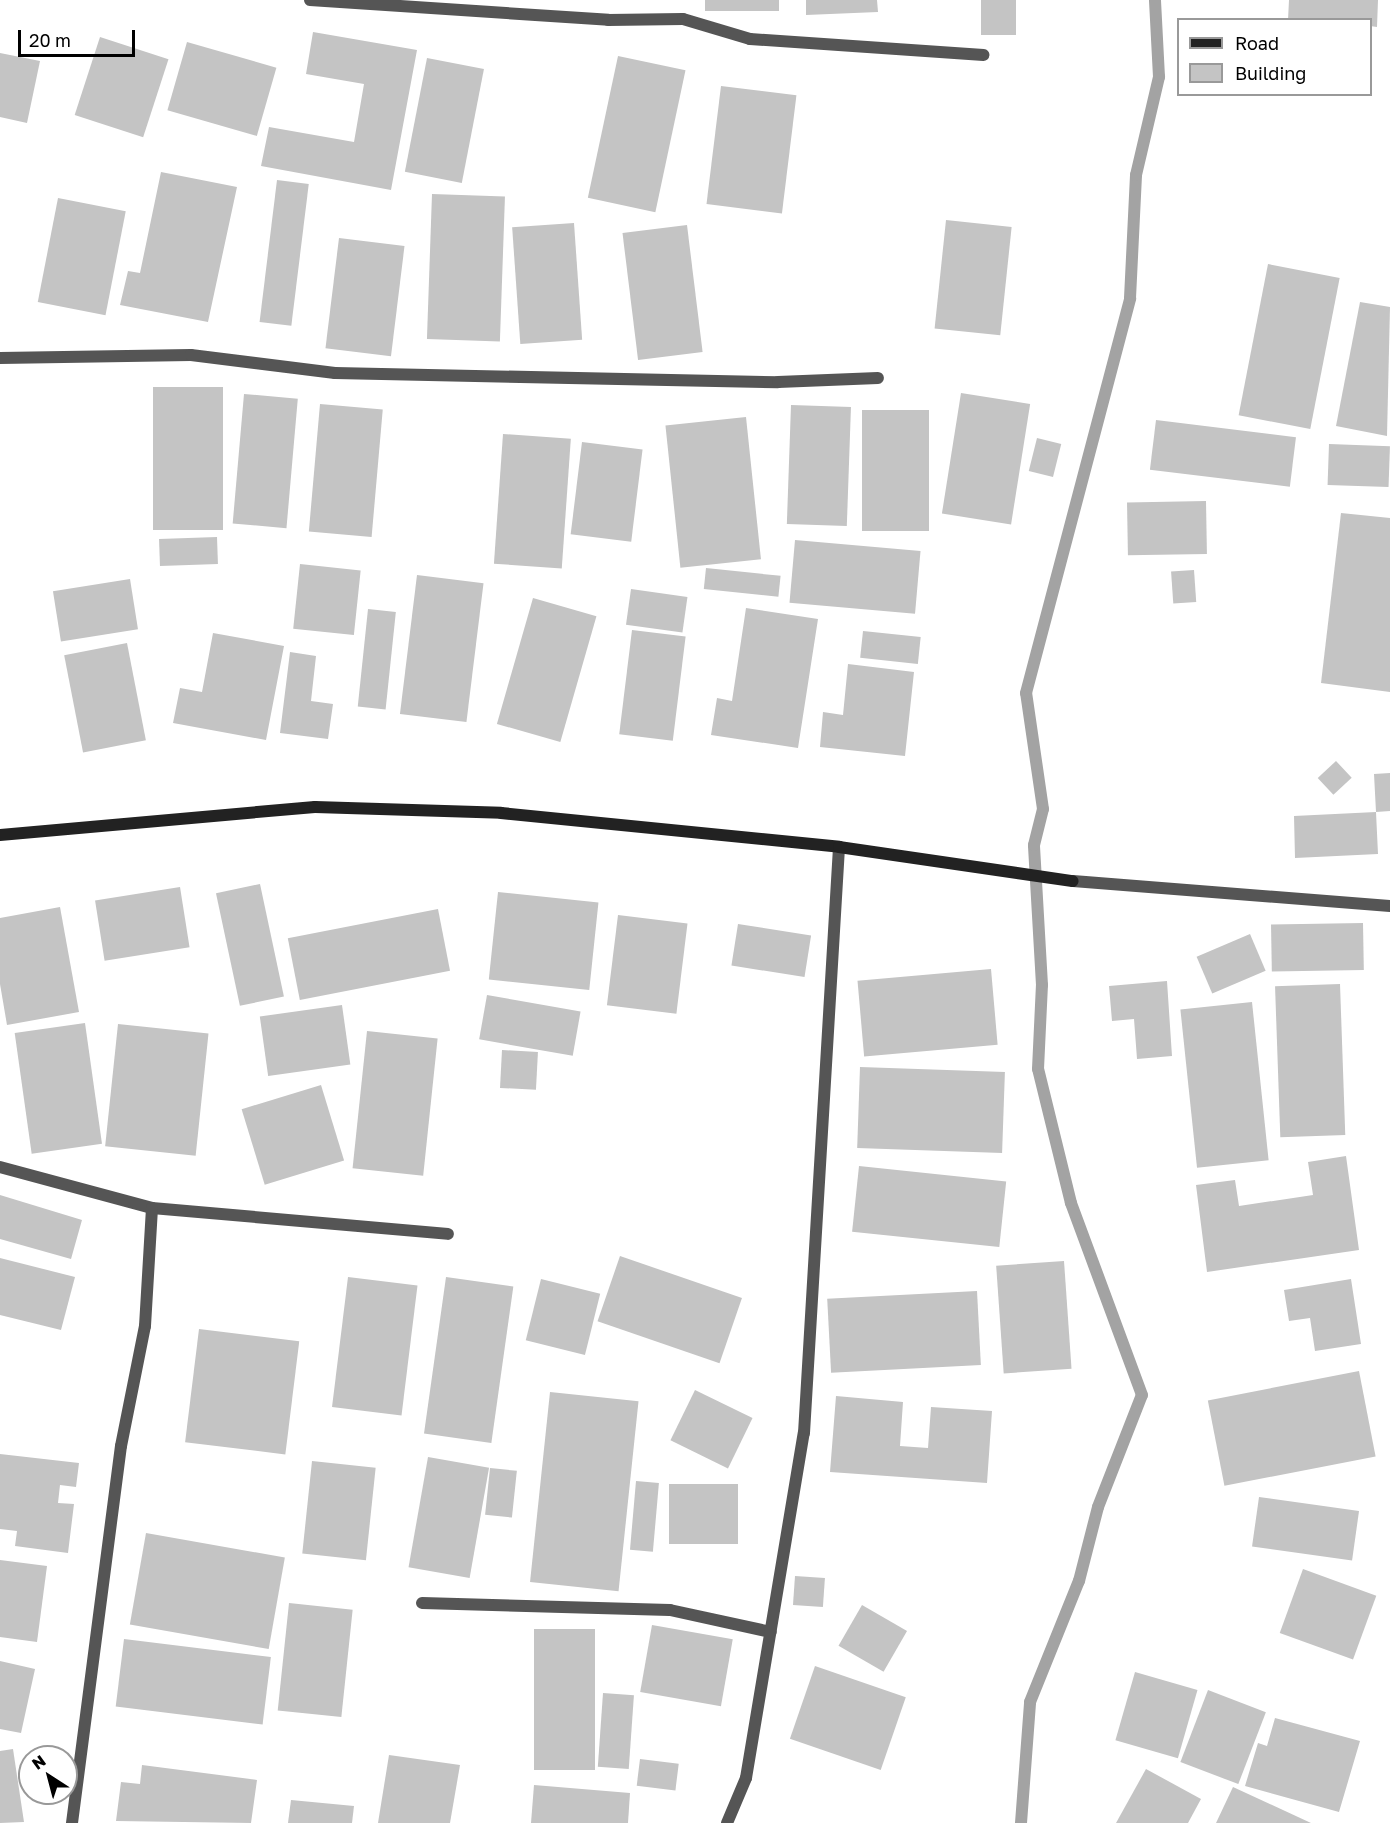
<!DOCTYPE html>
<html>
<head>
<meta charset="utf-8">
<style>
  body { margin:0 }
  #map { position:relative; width:1390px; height:1823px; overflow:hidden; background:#fff; font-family:"Golos Text",sans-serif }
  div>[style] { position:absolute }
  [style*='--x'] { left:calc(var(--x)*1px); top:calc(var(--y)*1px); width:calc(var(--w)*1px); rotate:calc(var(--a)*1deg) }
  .stream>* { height:12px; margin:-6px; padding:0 6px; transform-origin:6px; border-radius:6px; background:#a3a3a3 }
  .building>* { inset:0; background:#c4c4c4; transform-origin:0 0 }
  .street>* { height:12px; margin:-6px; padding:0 6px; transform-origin:6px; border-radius:6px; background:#555 }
  .secondary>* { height:12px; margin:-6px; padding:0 6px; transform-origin:6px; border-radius:6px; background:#222 }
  span { translate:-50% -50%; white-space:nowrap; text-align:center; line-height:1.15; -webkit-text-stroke:6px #fff; paint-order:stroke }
  .legend { position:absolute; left:1177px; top:18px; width:195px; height:78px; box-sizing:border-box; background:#fff; border:2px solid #999; margin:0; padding:8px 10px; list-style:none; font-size:18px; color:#000 }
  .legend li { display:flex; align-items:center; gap:12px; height:30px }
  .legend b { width:30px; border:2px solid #999 }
  .north { position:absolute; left:18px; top:1745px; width:60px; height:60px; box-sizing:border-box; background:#fff; border:2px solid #999; border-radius:50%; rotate:324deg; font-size:16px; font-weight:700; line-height:24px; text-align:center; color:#000 }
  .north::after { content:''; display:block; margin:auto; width:21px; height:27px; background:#000; clip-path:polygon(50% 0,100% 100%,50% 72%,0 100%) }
  .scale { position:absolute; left:18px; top:30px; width:117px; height:27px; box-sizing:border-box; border:3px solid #000; border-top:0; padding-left:8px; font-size:18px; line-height:21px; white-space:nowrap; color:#000; -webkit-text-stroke:4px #fff; paint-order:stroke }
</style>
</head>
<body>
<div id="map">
  <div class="stream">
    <div style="--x:1021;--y:1823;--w:121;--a:-85.7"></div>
    <div style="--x:1030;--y:1702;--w:131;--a:-68"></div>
    <div style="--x:1079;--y:1581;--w:76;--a:-75.6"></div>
    <div style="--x:1098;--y:1507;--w:120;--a:-68.6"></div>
    <div style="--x:1142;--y:1395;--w:205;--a:-110.3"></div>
    <div style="--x:1071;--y:1203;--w:138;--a:-103.8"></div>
    <div style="--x:1038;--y:1069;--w:84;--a:-87.3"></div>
    <div style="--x:1042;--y:985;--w:140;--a:-93.3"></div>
    <div style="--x:1034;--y:845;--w:37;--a:-76"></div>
    <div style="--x:1043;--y:809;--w:117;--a:-98.3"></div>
    <div style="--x:1026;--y:693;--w:408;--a:-75.2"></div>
    <div style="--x:1130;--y:298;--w:123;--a:-87.2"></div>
    <div style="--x:1136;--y:175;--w:101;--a:-76.8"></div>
    <div style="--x:1159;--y:77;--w:77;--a:-93"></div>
  </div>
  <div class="building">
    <div style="left:705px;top:0;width:74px;height:11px"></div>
    <div style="clip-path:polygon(806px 0,877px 0,878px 12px,806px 15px)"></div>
    <div style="left:981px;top:0;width:35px;height:35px"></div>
    <div style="clip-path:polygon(1289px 0,1378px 0,1377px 27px,1370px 26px,1370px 20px,1288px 20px)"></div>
    <div style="clip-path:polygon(313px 32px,417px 50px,391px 190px,261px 166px,269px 127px,354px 142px,364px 84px,306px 74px)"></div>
    <div style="left:100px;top:37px;width:72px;height:82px;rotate:18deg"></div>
    <div style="left:187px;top:42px;width:93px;height:71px;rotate:16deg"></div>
    <div style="clip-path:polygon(0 53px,40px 61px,27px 123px,0 117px)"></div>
    <div style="left:618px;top:56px;width:69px;height:145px;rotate:12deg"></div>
    <div style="left:427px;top:58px;width:58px;height:116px;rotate:11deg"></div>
    <div style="left:721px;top:86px;width:76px;height:119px;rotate:7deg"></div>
    <div style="clip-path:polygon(161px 172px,237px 187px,208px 322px,120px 305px,128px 271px,140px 273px)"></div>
    <div style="left:277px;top:180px;width:32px;height:143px;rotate:7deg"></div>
    <div style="left:432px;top:194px;width:73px;height:145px;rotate:2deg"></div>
    <div style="left:58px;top:198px;width:69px;height:106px;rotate:11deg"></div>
    <div style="left:946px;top:220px;width:66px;height:109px;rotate:6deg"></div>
    <div style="left:574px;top:223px;width:117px;height:62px;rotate:86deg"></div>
    <div style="left:687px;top:225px;width:128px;height:65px;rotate:83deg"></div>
    <div style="left:339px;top:238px;width:66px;height:111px;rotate:7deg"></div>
    <div style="left:1268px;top:264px;width:73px;height:154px;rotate:11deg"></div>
    <div style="clip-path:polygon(1360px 302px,1390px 307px,1387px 436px,1336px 426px)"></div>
    <div style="left:153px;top:387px;width:70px;height:143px"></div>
    <div style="left:961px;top:393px;width:70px;height:122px;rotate:9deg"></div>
    <div style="left:244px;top:394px;width:54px;height:130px;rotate:5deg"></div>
    <div style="left:320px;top:404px;width:63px;height:128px;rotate:5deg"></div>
    <div style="left:791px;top:405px;width:60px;height:119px;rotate:2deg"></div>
    <div style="left:862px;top:410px;width:67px;height:121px"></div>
    <div style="left:746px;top:417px;width:143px;height:81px;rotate:84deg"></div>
    <div style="left:1156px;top:420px;width:141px;height:50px;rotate:7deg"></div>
    <div style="left:503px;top:434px;width:68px;height:130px;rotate:4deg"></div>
    <div style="left:1037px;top:438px;width:25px;height:34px;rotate:14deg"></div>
    <div style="left:582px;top:442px;width:61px;height:93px;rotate:7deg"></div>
    <div style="left:1329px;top:444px;width:61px;height:41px;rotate:2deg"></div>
    <div style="left:1206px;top:501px;width:53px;height:79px;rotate:89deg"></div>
    <div style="clip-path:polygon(1341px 513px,1390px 518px,1390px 692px,1321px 683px)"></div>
    <div style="left:217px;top:537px;width:27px;height:58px;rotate:88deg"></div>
    <div style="left:795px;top:540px;width:126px;height:63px;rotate:5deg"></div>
    <div style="left:300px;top:564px;width:61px;height:65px;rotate:6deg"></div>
    <div style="left:706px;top:568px;width:75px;height:21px;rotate:6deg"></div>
    <div style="left:1194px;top:570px;width:32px;height:23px;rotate:86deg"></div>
    <div style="left:417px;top:575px;width:67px;height:140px;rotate:7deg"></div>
    <div style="left:130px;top:579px;width:51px;height:78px;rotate:81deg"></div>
    <div style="left:631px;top:589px;width:57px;height:36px;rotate:8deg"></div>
    <div style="left:533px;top:598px;width:66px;height:131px;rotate:16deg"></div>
    <div style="clip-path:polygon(746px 608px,818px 619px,798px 748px,711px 735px,717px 698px,732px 701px)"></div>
    <div style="left:368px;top:609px;width:28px;height:98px;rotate:6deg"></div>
    <div style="left:632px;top:630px;width:54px;height:105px;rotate:7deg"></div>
    <div style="left:863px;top:631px;width:58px;height:27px;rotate:6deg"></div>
    <div style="clip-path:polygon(213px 633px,284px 646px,266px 740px,173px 723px,180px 688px,202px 692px)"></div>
    <div style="left:127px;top:643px;width:99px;height:64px;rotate:79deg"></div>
    <div style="clip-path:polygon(290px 652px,316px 656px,311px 701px,333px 704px,328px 739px,280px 733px)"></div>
    <div style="clip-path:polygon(848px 664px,914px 672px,905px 756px,820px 747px,823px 712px,843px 715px)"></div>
    <div style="left:1336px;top:761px;width:23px;height:25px;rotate:47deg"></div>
    <div style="clip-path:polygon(1390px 773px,1390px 811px,1376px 812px,1378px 854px,1295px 858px,1294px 816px,1376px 812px,1374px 774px)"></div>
    <div style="left:260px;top:884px;width:115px;height:45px;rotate:78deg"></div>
    <div style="left:180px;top:887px;width:61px;height:86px;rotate:81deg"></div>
    <div style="left:498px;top:892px;width:101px;height:88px;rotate:6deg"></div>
    <div style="clip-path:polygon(60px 907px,79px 1012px,7px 1025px,0 984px,0 918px)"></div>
    <div style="left:438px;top:909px;width:63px;height:153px;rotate:79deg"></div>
    <div style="left:618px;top:915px;width:70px;height:91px;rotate:7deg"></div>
    <div style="left:1363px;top:923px;width:47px;height:92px;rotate:89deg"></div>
    <div style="left:738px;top:924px;width:74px;height:42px;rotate:9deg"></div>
    <div style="left:1250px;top:934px;width:40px;height:58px;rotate:67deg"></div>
    <div style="left:991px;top:969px;width:76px;height:134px;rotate:85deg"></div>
    <div style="clip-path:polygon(1167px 981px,1172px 1056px,1137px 1059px,1134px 1019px,1112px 1021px,1109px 986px)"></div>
    <div style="left:1340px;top:984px;width:151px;height:65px;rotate:88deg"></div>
    <div style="left:487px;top:995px;width:95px;height:45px;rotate:10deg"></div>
    <div style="left:1252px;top:1002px;width:159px;height:72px;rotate:84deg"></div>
    <div style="left:342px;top:1005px;width:60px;height:83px;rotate:82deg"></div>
    <div style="left:85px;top:1023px;width:122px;height:71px;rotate:82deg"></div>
    <div style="left:118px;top:1024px;width:91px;height:123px;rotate:6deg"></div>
    <div style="left:367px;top:1031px;width:71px;height:138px;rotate:6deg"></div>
    <div style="left:502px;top:1050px;width:36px;height:38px;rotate:3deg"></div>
    <div style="left:860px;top:1067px;width:145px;height:81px;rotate:2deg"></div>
    <div style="left:321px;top:1085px;width:79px;height:83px;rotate:73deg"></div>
    <div style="clip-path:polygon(1346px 1156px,1359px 1250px,1207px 1272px,1196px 1185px,1235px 1180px,1239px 1206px,1313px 1195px,1308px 1162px)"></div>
    <div style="left:859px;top:1166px;width:148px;height:66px;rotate:6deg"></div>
    <div style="clip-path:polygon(0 1195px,82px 1220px,71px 1259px,0 1239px)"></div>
    <div style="left:620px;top:1256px;width:129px;height:69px;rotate:19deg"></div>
    <div style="clip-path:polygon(0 1258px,75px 1277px,61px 1330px,0 1315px)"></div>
    <div style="left:1064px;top:1261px;width:108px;height:68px;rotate:86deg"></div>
    <div style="left:348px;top:1277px;width:70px;height:131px;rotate:7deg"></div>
    <div style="left:446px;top:1277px;width:68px;height:158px;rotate:8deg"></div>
    <div style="left:541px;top:1279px;width:61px;height:63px;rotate:14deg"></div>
    <div style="clip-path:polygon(1351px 1279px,1361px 1344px,1315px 1351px,1310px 1318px,1289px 1321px,1284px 1290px)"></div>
    <div style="left:977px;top:1291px;width:74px;height:150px;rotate:87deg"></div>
    <div style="left:199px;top:1329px;width:101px;height:114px;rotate:7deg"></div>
    <div style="left:1359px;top:1371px;width:87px;height:154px;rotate:79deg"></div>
    <div style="left:695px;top:1390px;width:64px;height:56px;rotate:26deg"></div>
    <div style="left:550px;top:1392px;width:89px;height:191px;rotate:6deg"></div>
    <div style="clip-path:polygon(836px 1396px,903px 1402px,900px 1446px,928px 1448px,931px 1407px,992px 1411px,987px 1483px,830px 1472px)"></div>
    <div style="clip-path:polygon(0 1454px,79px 1463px,76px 1487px,60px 1485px,58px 1503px,74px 1504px,68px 1553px,15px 1546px,17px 1531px,0 1529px)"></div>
    <div style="left:428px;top:1457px;width:62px;height:112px;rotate:10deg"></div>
    <div style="left:312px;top:1461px;width:64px;height:93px;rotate:6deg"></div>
    <div style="left:490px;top:1468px;width:27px;height:47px;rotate:6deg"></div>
    <div style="left:636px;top:1481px;width:23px;height:69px;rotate:5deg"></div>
    <div style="left:669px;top:1484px;width:69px;height:60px"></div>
    <div style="left:1259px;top:1497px;width:101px;height:50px;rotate:8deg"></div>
    <div style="left:146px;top:1533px;width:141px;height:93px;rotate:10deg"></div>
    <div style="clip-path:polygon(0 1560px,47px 1566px,37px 1642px,0 1637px)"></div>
    <div style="left:1303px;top:1569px;width:78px;height:68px;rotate:20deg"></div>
    <div style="left:795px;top:1576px;width:30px;height:29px;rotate:4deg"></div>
    <div style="left:289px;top:1603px;width:64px;height:108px;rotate:6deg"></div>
    <div style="left:862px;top:1605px;width:52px;height:47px;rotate:30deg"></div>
    <div style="left:652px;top:1625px;width:82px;height:68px;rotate:10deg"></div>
    <div style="left:595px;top:1629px;width:141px;height:61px;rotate:90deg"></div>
    <div style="left:124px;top:1639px;width:148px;height:68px;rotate:7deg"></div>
    <div style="clip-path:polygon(0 1661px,35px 1669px,21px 1733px,0 1729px)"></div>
    <div style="left:815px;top:1666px;width:96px;height:77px;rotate:19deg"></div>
    <div style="left:1135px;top:1672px;width:65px;height:71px;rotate:16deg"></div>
    <div style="left:1208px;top:1690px;width:62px;height:77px;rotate:21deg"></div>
    <div style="left:603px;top:1693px;width:31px;height:74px;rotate:4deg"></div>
    <div style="clip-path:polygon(1275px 1718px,1360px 1741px,1339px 1812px,1245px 1786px,1258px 1743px,1267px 1746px)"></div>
    <div style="clip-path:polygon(13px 1749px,24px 1822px,0 1823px,0 1751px)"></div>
    <div style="clip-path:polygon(389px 1755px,460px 1765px,450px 1823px,378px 1823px)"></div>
    <div style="left:640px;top:1759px;width:39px;height:27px;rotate:7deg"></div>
    <div style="clip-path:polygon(142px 1765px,257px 1780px,251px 1823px,116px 1821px,121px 1782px,140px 1784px)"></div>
    <div style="clip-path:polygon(1146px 1769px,1201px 1799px,1188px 1823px,1116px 1823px)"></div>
    <div style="clip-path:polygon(534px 1785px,630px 1793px,628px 1823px,531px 1823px)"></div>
    <div style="clip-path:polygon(1233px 1787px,1311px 1823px,1216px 1823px)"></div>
    <div style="clip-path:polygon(291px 1800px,354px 1806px,352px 1823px,288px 1823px)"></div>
  </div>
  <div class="street">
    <div style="--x:310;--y:0;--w:299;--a:3.8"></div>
    <div style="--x:608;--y:20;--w:75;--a:-0.8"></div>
    <div style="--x:683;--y:19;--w:70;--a:16.6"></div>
    <div style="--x:750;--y:39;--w:234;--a:3.9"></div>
    <div style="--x:0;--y:358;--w:191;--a:-0.9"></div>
    <div style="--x:191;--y:355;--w:145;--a:7.1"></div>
    <div style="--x:335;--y:373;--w:443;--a:1.2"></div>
    <div style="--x:778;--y:382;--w:100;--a:-2.3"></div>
    <div style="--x:1073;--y:881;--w:318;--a:4.5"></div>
    <div style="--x:0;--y:1167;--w:157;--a:15.1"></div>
    <div style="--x:152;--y:1208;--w:297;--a:5"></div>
    <div style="--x:422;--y:1603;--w:248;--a:1.6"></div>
    <div style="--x:670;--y:1610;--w:103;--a:12.3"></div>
    <div style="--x:72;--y:1823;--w:380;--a:-82.6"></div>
    <div style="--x:121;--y:1446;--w:122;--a:-78.7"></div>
    <div style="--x:145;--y:1326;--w:118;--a:-86.6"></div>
    <div style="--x:727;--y:1823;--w:49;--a:-67.1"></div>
    <div style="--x:746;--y:1778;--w:350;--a:-80.5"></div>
    <div style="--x:804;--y:1433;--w:587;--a:-86.58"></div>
  </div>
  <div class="secondary">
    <div style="--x:0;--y:835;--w:316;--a:-5.1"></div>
    <div style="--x:315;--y:807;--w:186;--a:1.8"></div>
    <div style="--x:501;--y:813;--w:340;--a:5.7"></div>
    <div style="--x:839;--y:847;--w:236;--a:8.3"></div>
  </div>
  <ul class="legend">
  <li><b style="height:8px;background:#222"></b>Road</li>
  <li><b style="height:16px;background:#c4c4c4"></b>Building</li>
  </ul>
  <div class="north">N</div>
  <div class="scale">20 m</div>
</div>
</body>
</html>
